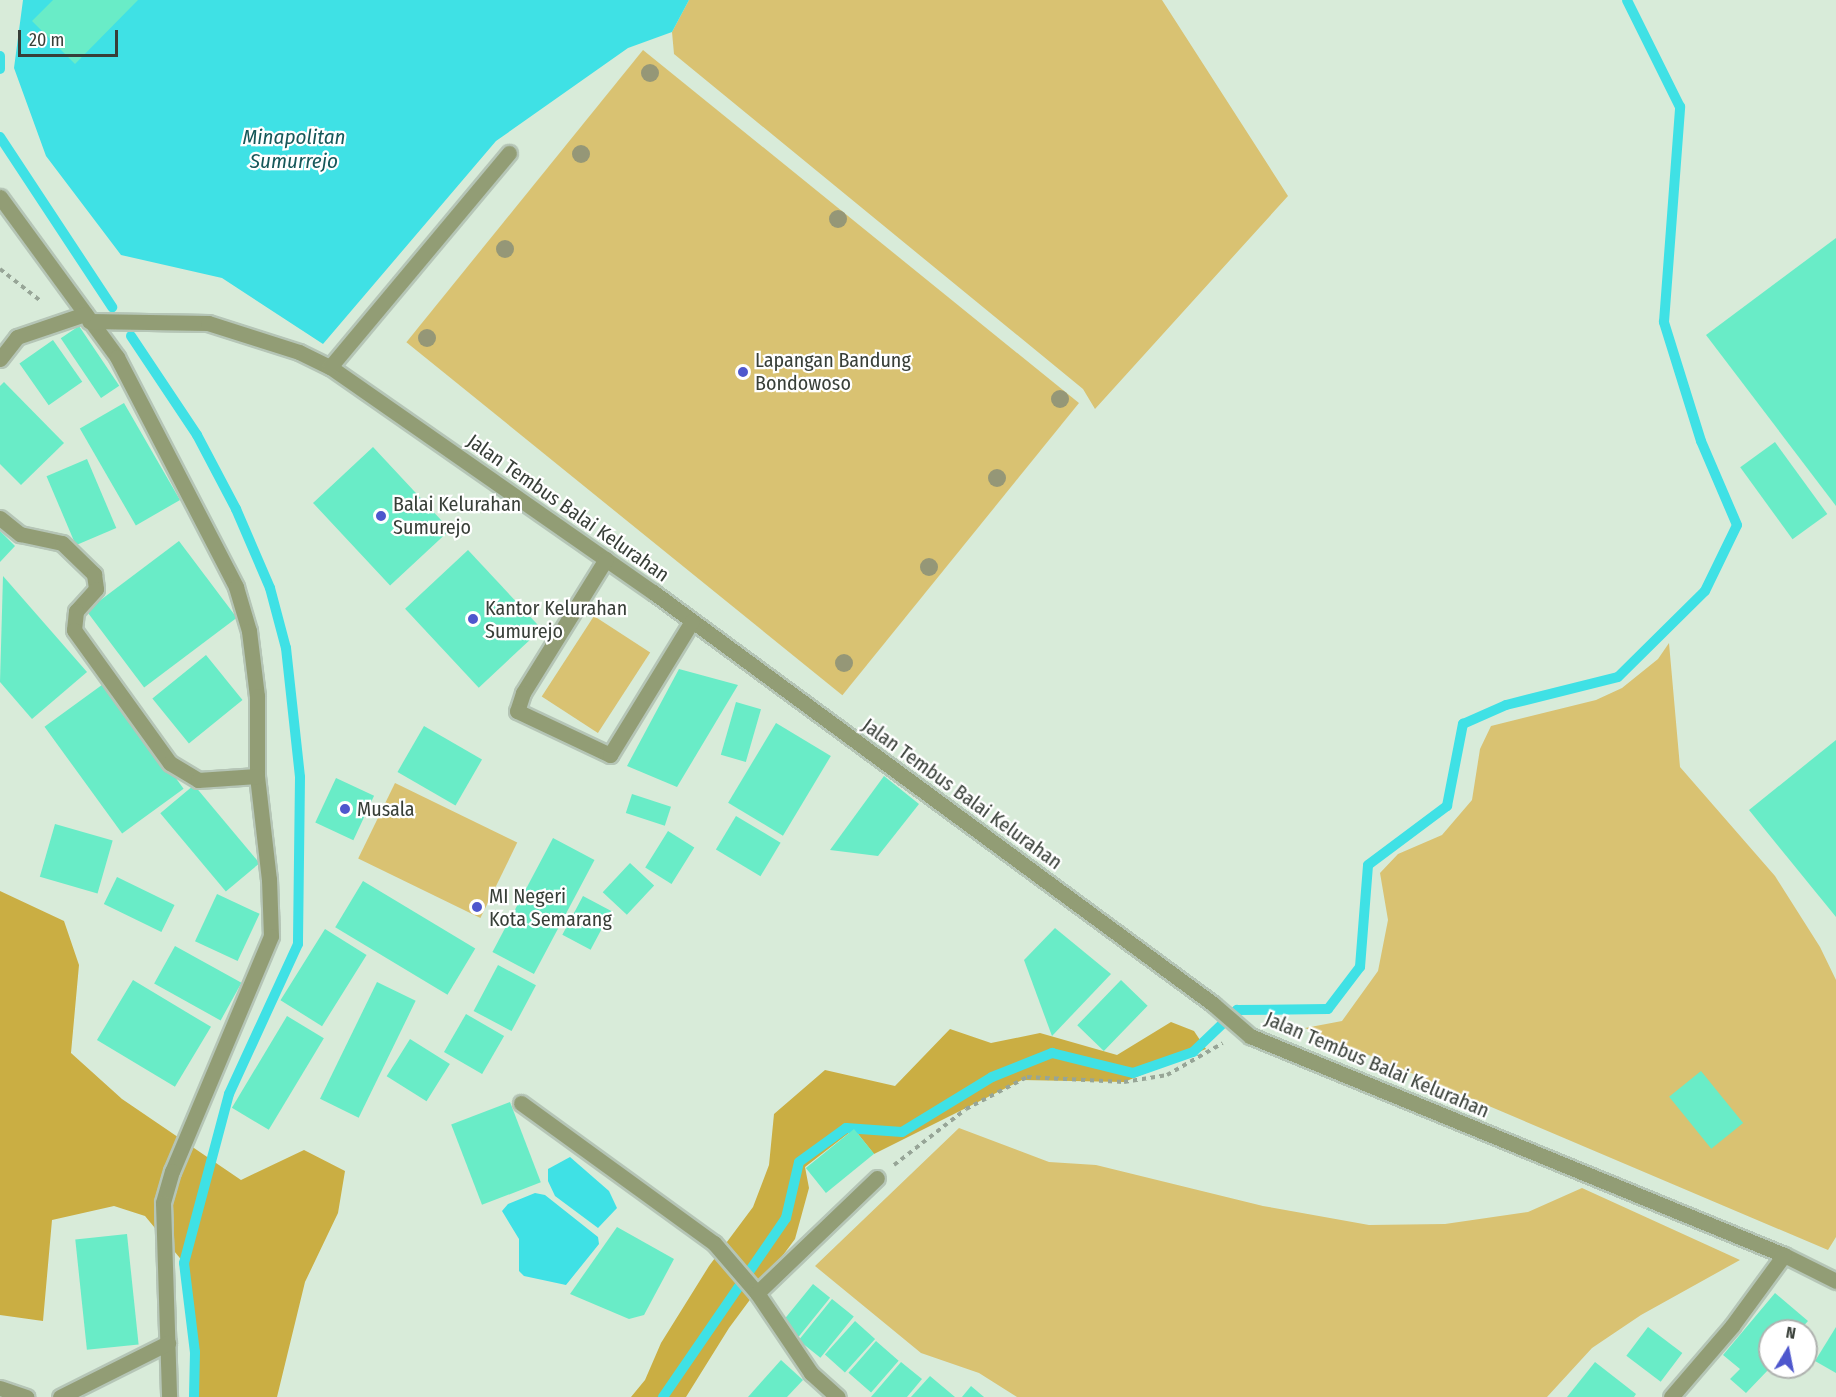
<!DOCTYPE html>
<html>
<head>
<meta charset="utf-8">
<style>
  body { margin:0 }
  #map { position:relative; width:1836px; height:1397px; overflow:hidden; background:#d8ebd9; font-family:"Fira Sans Condensed",sans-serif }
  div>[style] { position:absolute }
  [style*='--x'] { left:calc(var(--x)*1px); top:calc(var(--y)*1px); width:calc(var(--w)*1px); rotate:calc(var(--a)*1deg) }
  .green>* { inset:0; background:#d9c272; transform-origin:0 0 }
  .forest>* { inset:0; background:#caae43 }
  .water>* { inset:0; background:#3fe1e5 }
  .stream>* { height:10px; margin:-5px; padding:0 5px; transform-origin:5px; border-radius:5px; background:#3fe1e5 }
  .building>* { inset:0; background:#69ecc7; transform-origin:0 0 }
  .path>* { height:4px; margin-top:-2px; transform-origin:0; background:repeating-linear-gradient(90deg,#97a597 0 4.5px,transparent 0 9px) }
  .roads { filter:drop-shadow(2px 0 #b5c5b6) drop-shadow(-2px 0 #b5c5b6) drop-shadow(0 2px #b5c5b6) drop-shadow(0 -2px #b5c5b6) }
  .minor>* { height:15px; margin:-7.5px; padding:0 7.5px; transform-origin:7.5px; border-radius:7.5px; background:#929d75 }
  .trees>* { width:18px; height:18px; margin:-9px; border-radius:50%; background:#959777 }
  .dots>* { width:16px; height:16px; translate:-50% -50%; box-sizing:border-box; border:3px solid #fff; border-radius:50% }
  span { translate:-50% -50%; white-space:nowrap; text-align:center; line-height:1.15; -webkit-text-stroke:4.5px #fff; paint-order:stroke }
  .poi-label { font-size:20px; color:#383f38 }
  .left { translate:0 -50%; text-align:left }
  .street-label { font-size:20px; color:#383f38 }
  .water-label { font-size:21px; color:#16585a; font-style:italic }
  .north { position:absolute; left:1758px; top:1319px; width:60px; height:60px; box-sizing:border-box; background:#fff; border:2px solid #afb2af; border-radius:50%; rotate:10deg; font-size:16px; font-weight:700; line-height:24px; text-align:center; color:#383f38 }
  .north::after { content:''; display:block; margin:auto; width:21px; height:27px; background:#4e57cd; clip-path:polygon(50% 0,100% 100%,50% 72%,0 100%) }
  .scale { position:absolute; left:18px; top:30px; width:100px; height:27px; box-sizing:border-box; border:3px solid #383f38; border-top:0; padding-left:8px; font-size:18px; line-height:21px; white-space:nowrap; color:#383f38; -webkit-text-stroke:4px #fff; paint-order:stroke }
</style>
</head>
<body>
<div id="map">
  <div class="green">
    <div style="clip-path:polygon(689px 0,1162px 0,1288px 196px,1095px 409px,1083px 389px,674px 54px,672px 32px)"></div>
    <div style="left:643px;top:50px;width:561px;height:376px;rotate:39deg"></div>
    <div style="left:594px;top:616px;width:67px;height:96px;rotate:33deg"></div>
    <div style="clip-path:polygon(1669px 643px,1680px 767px,1775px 876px,1820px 947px,1836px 980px,1836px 1237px,1828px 1250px,1305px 1028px,1342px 1021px,1378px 971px,1388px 920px,1380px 873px,1398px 854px,1442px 835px,1472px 800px,1480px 749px,1491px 726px,1596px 700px,1622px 688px,1658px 659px)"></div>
    <div style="left:395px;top:783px;width:136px;height:84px;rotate:26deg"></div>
    <div style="clip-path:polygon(959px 1128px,1049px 1162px,1096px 1165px,1263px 1206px,1369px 1225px,1445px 1224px,1528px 1212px,1582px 1188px,1740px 1260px,1641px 1315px,1592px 1348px,1547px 1397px,1017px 1397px,979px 1373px,921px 1353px,815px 1266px)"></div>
  </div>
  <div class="forest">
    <div style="clip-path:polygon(0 891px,64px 921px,79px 965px,71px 1053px,122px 1099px,241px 1180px,304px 1150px,345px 1171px,338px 1213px,305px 1282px,277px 1397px,194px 1397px,195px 1352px,184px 1263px,145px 1216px,114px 1206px,52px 1220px,43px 1321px,0 1315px)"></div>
    <div style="clip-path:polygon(1171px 1022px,1194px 1031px,1206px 1049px,1124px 1082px,1022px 1080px,874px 1154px,854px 1129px,805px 1167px,809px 1188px,795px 1239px,729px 1328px,686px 1397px,631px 1397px,645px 1380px,661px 1343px,709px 1266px,753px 1207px,769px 1165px,774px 1114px,825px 1070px,895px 1086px,950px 1029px,991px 1043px,1040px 1033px,1117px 1055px)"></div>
  </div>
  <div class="water">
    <div style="clip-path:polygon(23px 0,689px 0,672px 32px,628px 48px,496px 141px,323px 344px,222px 278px,121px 255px,46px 156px,14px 68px)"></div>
    <div style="clip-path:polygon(570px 1157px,609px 1191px,617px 1208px,598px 1228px,555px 1196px,548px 1181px,548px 1169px)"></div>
    <div style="clip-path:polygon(535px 1193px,545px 1195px,598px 1237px,599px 1244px,566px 1285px,524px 1276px,519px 1271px,519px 1239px,502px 1211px,508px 1204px)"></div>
  </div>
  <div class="stream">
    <div style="--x:0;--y:56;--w:13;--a:90"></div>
    <div style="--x:0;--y:137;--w:204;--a:56.6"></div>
    <div style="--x:131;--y:336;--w:119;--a:56.3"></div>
    <div style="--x:197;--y:435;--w:84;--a:62.2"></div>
    <div style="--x:236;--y:509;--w:86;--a:66.7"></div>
    <div style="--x:270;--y:588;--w:62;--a:75.1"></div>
    <div style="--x:286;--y:648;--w:130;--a:83.8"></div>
    <div style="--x:300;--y:777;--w:167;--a:90.7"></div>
    <div style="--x:298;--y:944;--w:165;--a:114.7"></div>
    <div style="--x:229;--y:1094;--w:175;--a:104.9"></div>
    <div style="--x:184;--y:1263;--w:90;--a:83"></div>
    <div style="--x:195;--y:1352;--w:45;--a:91.3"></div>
    <div style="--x:663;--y:1397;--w:217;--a:-55.5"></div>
    <div style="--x:786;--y:1218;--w:57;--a:-76.9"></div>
    <div style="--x:799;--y:1162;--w:58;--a:-35.9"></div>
    <div style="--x:846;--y:1128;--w:56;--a:4.1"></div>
    <div style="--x:902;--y:1132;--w:105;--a:-31.4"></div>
    <div style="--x:992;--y:1077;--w:65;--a:-21.8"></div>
    <div style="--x:1052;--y:1053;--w:83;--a:13.9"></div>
    <div style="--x:1133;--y:1073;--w:64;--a:-19.3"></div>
    <div style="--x:1193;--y:1052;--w:61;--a:-43.7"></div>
    <div style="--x:1237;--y:1010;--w:91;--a:-0.6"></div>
    <div style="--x:1328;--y:1009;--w:53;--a:-52.7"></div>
    <div style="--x:1360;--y:967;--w:102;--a:-85.5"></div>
    <div style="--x:1368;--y:865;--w:99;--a:-36.8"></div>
    <div style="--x:1447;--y:806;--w:84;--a:-79"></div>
    <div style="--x:1463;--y:724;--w:47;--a:-23.8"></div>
    <div style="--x:1506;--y:705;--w:115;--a:-14"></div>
    <div style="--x:1618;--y:677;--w:122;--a:-44.7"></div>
    <div style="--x:1705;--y:591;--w:73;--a:-64.1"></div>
    <div style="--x:1737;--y:525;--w:91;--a:-113.2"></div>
    <div style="--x:1701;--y:441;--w:125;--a:-107.3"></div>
    <div style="--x:1664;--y:322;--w:216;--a:-85.7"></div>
    <div style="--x:1680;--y:107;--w:119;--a:-116.4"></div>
  </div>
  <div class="building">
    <div style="clip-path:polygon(53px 0,138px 0,75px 64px,32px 21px)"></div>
    <div style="clip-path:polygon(1836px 238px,1836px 506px,1706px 335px)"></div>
    <div style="left:79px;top:326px;width:72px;height:22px;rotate:56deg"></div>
    <div style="left:53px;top:340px;width:51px;height:41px;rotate:55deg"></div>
    <div style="clip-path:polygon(4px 382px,64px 443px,21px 485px,0 464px,0 386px)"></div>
    <div style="left:124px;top:403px;width:112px;height:51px;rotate:60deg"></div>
    <div style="left:1775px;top:442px;width:89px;height:43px;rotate:54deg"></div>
    <div style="left:373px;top:447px;width:113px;height:82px;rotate:47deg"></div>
    <div style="left:87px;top:459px;width:75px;height:44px;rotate:67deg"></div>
    <div style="clip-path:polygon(0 531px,15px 546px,0 562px)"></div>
    <div style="left:179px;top:541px;width:96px;height:116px;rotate:53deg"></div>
    <div style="left:468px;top:550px;width:108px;height:86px;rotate:47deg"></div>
    <div style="clip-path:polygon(3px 576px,87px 672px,32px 719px,0 682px)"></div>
    <div style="left:206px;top:655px;width:58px;height:69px;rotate:51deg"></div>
    <div style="clip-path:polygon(679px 669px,738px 685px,677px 787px,627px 766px)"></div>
    <div style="left:106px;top:682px;width:132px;height:76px;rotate:54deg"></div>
    <div style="left:736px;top:702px;width:26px;height:55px;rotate:16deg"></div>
    <div style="left:776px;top:723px;width:64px;height:93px;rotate:31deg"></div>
    <div style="left:424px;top:726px;width:67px;height:53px;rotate:30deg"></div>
    <div style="clip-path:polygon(1836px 740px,1836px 917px,1749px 810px)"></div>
    <div style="clip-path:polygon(884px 776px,919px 804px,878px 856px,830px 850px)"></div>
    <div style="left:336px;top:778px;width:42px;height:49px;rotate:25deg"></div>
    <div style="left:194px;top:785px;width:102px;height:44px;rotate:50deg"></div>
    <div style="left:632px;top:794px;width:41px;height:20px;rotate:18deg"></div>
    <div style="left:736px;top:816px;width:52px;height:39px;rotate:31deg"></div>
    <div style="left:55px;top:824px;width:60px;height:55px;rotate:16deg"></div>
    <div style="left:668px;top:831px;width:31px;height:43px;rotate:32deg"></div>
    <div style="left:553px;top:838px;width:47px;height:129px;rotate:28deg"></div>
    <div style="left:630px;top:863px;width:33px;height:40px;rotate:43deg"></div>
    <div style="left:117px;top:877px;width:64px;height:30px;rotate:26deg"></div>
    <div style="left:363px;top:881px;width:131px;height:54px;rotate:31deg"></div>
    <div style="left:217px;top:894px;width:47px;height:52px;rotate:25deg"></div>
    <div style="left:583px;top:896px;width:32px;height:44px;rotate:28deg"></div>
    <div style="clip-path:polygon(1055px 928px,1111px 974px,1052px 1036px,1024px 960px)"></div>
    <div style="left:325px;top:929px;width:49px;height:84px;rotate:32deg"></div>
    <div style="left:175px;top:946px;width:76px;height:43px;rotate:29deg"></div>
    <div style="left:498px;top:965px;width:43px;height:52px;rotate:28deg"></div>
    <div style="left:133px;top:980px;width:91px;height:70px;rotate:31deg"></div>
    <div style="left:1121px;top:980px;width:37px;height:63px;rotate:44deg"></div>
    <div style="left:377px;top:982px;width:43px;height:130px;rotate:26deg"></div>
    <div style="left:466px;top:1014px;width:44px;height:44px;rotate:30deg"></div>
    <div style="left:287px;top:1016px;width:43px;height:107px;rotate:31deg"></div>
    <div style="left:410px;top:1039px;width:47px;height:44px;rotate:32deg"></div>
    <div style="left:1701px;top:1071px;width:67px;height:41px;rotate:51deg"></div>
    <div style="left:510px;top:1102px;width:86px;height:63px;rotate:69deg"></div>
    <div style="left:854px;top:1129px;width:32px;height:62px;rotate:51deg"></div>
    <div style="clip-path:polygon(617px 1227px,674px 1259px,644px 1315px,629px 1319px,570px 1294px)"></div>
    <div style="left:127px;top:1234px;width:111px;height:52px;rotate:84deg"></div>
    <div style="left:813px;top:1284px;width:22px;height:50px;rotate:39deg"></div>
    <div style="clip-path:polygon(1775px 1293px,1808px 1321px,1799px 1331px,1770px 1331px,1768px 1370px,1746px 1393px,1730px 1379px,1740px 1369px,1723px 1355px)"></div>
    <div style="left:832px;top:1299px;width:28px;height:53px;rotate:39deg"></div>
    <div style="left:855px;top:1321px;width:27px;height:45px;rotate:42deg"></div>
    <div style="left:1648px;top:1327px;width:43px;height:36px;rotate:37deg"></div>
    <div style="clip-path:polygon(1836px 1327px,1836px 1373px,1815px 1361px)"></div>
    <div style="left:876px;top:1341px;width:30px;height:42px;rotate:41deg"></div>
    <div style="clip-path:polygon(781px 1360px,803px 1380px,787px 1397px,748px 1397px)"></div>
    <div style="clip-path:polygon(901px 1362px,922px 1379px,907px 1397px,871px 1397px)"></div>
    <div style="clip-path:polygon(1595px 1362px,1636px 1394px,1634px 1397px,1567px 1397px)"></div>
    <div style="clip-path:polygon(930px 1376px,955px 1397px,911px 1397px)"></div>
    <div style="clip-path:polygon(971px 1386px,984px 1397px,962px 1397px)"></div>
  </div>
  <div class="path">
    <div style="--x:0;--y:269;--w:53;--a:38.2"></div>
    <div style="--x:894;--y:1165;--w:91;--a:-37.9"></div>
    <div style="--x:966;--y:1109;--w:69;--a:-27.7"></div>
    <div style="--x:1027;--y:1077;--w:97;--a:3"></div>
    <div style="--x:1124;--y:1082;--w:44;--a:-9.2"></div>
    <div style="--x:1167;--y:1075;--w:64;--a:-29.7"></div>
  </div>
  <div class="roads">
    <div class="minor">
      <div style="--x:0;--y:197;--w:198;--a:53.8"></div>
      <div style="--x:117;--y:357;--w:259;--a:62.6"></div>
      <div style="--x:236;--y:587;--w:46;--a:73.5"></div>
      <div style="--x:249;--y:631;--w:65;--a:83"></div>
      <div style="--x:257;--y:696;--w:80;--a:90"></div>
      <div style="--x:257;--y:776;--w:104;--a:83.4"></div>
      <div style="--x:269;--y:879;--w:57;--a:88"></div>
      <div style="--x:271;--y:936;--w:255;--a:112.8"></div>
      <div style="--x:172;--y:1171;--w:33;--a:106"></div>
      <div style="--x:163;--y:1203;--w:194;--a:88.2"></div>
      <div style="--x:89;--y:321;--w:119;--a:1"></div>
      <div style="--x:208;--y:323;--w:96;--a:17.7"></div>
      <div style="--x:299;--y:352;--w:34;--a:26"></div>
      <div style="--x:330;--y:367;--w:394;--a:34.9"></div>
      <div style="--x:653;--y:592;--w:695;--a:36.34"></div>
      <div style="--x:1213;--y:1004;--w:49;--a:40.9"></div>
      <div style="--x:1250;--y:1036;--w:577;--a:22.3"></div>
      <div style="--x:1784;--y:1255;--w:58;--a:26.6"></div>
      <div style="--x:0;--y:359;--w:28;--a:-52"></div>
      <div style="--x:17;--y:337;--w:72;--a:-18.7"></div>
      <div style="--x:330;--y:367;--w:279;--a:-50.1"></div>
      <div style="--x:0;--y:518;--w:26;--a:39"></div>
      <div style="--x:20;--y:534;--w:43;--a:12.1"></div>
      <div style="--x:62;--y:543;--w:45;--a:44.1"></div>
      <div style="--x:94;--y:574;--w:15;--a:82"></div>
      <div style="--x:96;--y:589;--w:30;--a:132"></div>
      <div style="--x:76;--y:611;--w:19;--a:96"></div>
      <div style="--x:74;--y:630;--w:164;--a:54.2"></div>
      <div style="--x:170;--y:763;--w:33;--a:31"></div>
      <div style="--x:198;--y:780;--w:59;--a:-3.9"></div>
      <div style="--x:606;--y:559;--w:158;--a:121.8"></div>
      <div style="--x:523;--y:693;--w:19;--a:108"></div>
      <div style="--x:517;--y:711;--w:103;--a:25.3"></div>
      <div style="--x:610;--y:755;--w:157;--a:-58.5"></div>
      <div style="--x:521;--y:1103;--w:238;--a:36"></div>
      <div style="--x:714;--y:1243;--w:66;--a:49.3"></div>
      <div style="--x:757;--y:1293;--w:97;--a:56"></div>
      <div style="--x:811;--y:1373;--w:36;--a:42"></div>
      <div style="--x:757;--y:1293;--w:166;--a:-43.8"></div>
      <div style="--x:0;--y:1388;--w:28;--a:19"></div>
      <div style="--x:60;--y:1397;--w:121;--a:-26.6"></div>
      <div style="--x:1671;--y:1397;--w:94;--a:-49.3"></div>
      <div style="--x:1732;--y:1326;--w:88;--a:-53.8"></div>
    </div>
  </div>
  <div class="trees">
    <div style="left:650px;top:73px"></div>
    <div style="left:581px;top:154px"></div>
    <div style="left:838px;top:219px"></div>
    <div style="left:505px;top:249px"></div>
    <div style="left:427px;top:338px"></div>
    <div style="left:1060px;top:399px"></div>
    <div style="left:997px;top:478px"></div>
    <div style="left:929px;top:567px"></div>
    <div style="left:844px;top:663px"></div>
  </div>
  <div class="dots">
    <div style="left:743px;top:372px;background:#4e57cd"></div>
    <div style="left:381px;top:516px;background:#4e57cd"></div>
    <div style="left:473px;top:619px;background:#4e57cd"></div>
    <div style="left:345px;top:809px;background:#4e57cd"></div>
    <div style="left:477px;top:907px;background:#4e57cd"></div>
  </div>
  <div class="poi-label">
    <span class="left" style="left:755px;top:372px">Lapangan Bandung<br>Bondowoso</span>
    <span class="left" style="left:393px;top:516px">Balai Kelurahan<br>Sumurejo</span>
    <span class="left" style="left:485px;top:620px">Kantor Kelurahan<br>Sumurejo</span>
    <span class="left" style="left:357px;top:809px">Musala</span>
    <span class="left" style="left:489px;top:908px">MI Negeri<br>Kota Semarang</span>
  </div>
  <div class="street-label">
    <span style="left:568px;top:508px;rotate:35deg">Jalan Tembus Balai Kelurahan</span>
    <span style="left:962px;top:794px;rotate:36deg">Jalan Tembus Balai Kelurahan</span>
    <span style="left:1377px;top:1065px;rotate:23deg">Jalan Tembus Balai Kelurahan</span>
  </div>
  <div class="water-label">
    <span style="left:294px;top:149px">Minapolitan<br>Sumurrejo</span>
  </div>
  <div class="north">N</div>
  <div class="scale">20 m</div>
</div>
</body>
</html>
